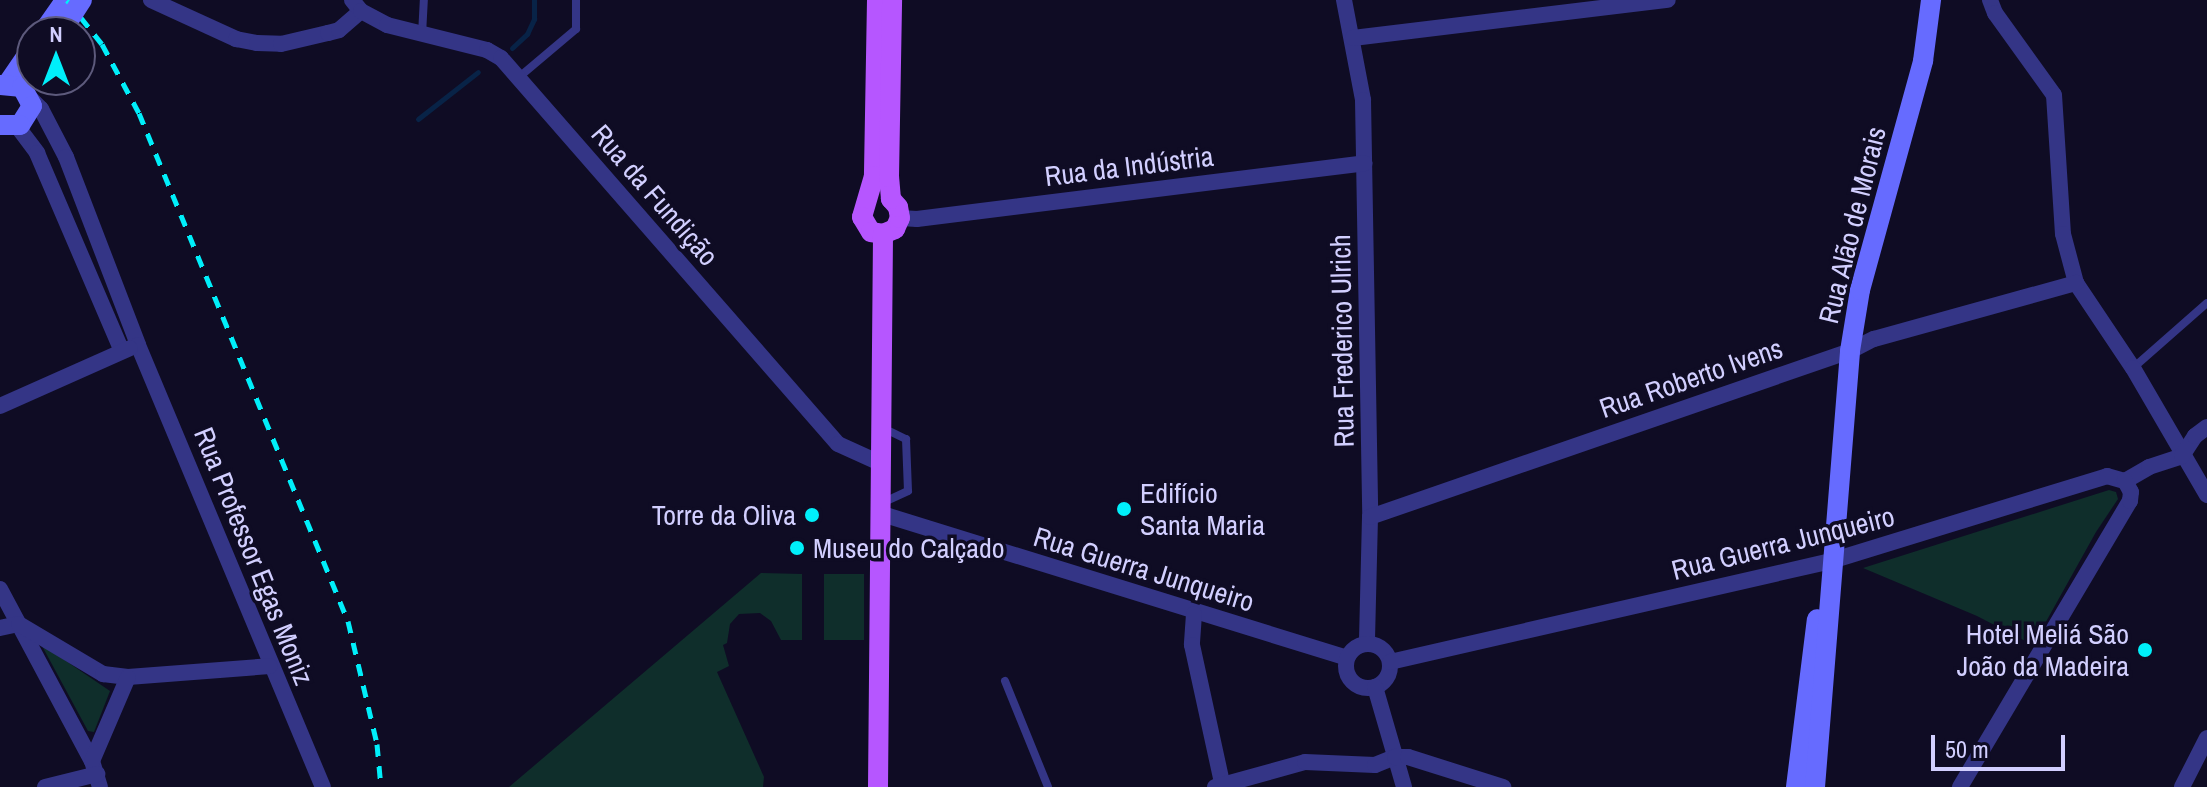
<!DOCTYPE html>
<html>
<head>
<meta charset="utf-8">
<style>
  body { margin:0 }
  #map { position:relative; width:2207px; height:787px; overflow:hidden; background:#0f0c24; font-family:"Archivo Narrow",sans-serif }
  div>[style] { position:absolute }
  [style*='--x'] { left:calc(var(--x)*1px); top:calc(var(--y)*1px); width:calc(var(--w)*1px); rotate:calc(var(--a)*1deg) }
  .green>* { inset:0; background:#0f2e2b; transform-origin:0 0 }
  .stream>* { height:5px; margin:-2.5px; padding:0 2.5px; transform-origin:2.5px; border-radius:2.5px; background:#082347 }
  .lane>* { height:8px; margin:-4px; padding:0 4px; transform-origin:4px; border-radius:4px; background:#343586 }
  .street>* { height:16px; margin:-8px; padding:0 8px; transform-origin:8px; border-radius:8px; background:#343586 }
  .street>.ring { margin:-8px; padding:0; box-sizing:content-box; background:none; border:16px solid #343586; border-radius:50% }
  .secondary>* { height:20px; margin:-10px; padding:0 10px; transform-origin:10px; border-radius:10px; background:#666bff }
  .primary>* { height:20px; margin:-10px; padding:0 10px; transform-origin:10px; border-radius:10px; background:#b656ff }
  .rail>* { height:5px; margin-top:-2.5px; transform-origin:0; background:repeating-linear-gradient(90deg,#00effa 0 12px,transparent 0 22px) }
  .secondary-bridge>* { height:20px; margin:-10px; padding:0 10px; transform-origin:10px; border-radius:10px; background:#666bff }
  .dots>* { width:22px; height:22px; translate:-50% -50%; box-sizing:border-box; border:4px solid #0f0c24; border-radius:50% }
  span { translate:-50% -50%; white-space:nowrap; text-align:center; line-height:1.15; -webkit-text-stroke:7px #0f0c24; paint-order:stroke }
  .street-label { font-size:28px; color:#d2cfff }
  .poi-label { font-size:28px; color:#d2cfff }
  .left { translate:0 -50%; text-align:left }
  .right { translate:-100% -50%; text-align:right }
  .north { position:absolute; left:16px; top:16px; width:80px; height:80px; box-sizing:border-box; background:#0f0c24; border:2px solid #5d5a7c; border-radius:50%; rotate:0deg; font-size:22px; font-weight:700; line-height:32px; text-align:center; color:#d2cfff }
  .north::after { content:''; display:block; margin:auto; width:28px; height:36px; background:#00effa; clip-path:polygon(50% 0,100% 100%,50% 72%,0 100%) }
  .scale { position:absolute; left:1931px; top:735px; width:134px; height:36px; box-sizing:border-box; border:4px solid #d2cfff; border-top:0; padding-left:10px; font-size:24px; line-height:28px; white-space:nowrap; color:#d2cfff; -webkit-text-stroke:6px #0f0c24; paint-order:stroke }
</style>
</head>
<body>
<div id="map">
  <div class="green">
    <div style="clip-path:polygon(2109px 490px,2116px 492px,2118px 499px,2096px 532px,2033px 645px,1977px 616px,1863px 568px)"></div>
    <div style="clip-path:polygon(761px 573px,802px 574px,802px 640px,781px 640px,771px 621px,760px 613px,739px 614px,730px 624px,727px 643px,723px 645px,729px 666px,717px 672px,764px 777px,763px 787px,509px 787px)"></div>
    <div style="left:824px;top:574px;width:40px;height:66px"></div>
    <div style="clip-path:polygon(41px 644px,110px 691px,94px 732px,88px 731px)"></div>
  </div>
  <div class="stream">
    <div style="--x:512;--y:48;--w:21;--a:-43"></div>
    <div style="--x:527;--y:34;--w:17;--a:-65"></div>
    <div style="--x:534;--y:19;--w:19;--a:-90"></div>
    <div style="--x:418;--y:119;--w:76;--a:-38.1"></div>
  </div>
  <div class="lane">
    <div style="--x:422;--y:35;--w:35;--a:-87"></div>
    <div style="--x:518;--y:78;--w:76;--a:-40.2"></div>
    <div style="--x:576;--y:29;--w:29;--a:-90"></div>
    <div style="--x:2133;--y:368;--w:98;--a:-41.3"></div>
    <div style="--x:881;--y:427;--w:28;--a:26"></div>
    <div style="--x:906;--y:439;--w:52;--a:87.8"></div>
    <div style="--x:908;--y:491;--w:26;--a:155"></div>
    <div style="--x:1005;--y:681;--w:114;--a:67.9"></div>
  </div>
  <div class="street">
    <div style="--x:151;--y:0;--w:94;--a:24.6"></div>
    <div style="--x:236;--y:39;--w:21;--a:11"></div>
    <div style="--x:257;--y:43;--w:24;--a:2"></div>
    <div style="--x:281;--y:44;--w:48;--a:-13.2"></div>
    <div style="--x:328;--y:33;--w:11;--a:-15"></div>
    <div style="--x:339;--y:30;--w:29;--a:-41"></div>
    <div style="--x:352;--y:0;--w:14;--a:51"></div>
    <div style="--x:361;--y:11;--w:30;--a:28"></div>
    <div style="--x:387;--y:25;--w:103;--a:14"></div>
    <div style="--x:487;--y:50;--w:16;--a:30"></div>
    <div style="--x:501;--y:58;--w:512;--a:48.88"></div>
    <div style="--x:838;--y:444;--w:46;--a:24.3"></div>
    <div style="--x:1344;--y:0;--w:102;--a:79.2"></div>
    <div style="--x:1363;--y:100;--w:417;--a:89"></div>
    <div style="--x:1370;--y:517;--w:127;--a:91.4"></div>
    <div style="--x:1990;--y:0;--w:14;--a:69"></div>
    <div style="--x:1995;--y:13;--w:101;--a:54.3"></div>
    <div style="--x:2054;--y:95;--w:139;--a:86.3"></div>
    <div style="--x:2063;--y:234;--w:51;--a:75.1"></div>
    <div style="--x:2076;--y:283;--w:102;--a:56.2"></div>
    <div style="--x:2133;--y:368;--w:147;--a:59.8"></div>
    <div style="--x:1353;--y:38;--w:317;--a:-6.9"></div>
    <div style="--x:31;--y:99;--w:14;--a:45"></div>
    <div style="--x:41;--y:109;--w:54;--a:62.5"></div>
    <div style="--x:66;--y:157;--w:201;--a:69"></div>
    <div style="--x:138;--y:345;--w:479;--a:67.3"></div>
    <div style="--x:17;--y:126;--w:34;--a:53"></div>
    <div style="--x:37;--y:153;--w:215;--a:66.8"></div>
    <div style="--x:900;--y:218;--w:17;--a:3"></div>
    <div style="--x:917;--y:219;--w:451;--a:-7.1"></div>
    <div style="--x:0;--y:406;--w:142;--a:-24"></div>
    <div style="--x:879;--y:513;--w:490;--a:17.2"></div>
    <div style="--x:1370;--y:517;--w:508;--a:-19.08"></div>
    <div style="--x:1850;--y:351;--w:27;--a:-27"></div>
    <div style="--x:1874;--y:339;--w:210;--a:-15.5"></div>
    <div style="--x:0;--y:589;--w:195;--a:61.9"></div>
    <div style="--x:92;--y:761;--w:27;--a:73"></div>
    <div style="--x:1194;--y:614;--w:31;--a:94"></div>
    <div style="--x:1192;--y:645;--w:145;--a:77.7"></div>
    <div style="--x:0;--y:628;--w:19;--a:-12"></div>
    <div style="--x:19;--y:624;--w:98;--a:30.8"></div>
    <div style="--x:103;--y:674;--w:25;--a:7"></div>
    <div style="--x:128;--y:677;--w:142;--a:-4.4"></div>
    <div class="ring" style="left:1346px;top:644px;width:28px;height:28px"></div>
    <div style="--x:1390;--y:662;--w:452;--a:-12.9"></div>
    <div style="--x:1831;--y:561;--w:289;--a:-17.1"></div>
    <div style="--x:2107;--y:476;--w:19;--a:16"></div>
    <div style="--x:2125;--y:481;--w:28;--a:-30"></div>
    <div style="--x:2149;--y:467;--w:35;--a:-18"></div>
    <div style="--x:2182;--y:456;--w:24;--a:-57"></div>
    <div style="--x:2195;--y:436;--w:15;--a:-37"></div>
    <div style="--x:1375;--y:687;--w:104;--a:73.8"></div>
    <div style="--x:92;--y:761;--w:91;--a:-66.8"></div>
    <div style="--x:45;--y:787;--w:54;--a:-14"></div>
    <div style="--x:1215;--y:787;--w:93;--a:-15.5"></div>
    <div style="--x:1305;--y:762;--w:70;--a:2.5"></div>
    <div style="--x:1375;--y:765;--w:22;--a:-22"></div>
    <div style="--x:1395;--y:757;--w:13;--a:0"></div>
    <div style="--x:1408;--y:757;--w:100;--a:17.5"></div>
    <div style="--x:1960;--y:787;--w:333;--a:-59.3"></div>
    <div style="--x:2130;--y:501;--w:9;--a:-84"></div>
    <div style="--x:2131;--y:492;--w:13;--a:-119"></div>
    <div style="--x:2182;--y:787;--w:55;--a:-63"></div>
  </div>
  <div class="secondary">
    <div style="--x:43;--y:32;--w:39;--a:-55"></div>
    <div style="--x:8;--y:83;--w:42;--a:-55.6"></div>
    <div style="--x:0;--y:85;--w:22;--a:5"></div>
    <div style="--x:22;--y:87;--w:21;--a:62"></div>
    <div style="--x:32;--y:106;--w:22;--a:122"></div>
    <div style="--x:20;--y:125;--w:20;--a:180"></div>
    <div style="--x:1796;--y:787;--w:169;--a:-82.9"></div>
    <div style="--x:1815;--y:787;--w:437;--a:-85.4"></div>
    <div style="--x:1850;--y:351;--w:62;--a:-80.7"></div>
    <div style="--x:1860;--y:290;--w:238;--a:-74.6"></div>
    <div style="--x:1923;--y:61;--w:62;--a:-82.5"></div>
  </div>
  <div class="primary">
    <div style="--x:877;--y:0;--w:176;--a:91"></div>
    <div style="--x:874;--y:176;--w:43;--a:106.3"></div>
    <div style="--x:862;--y:217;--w:17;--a:59"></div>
    <div style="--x:871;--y:232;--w:12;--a:9"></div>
    <div style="--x:883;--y:234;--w:13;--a:-23"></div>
    <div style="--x:895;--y:229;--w:12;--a:-66"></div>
    <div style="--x:900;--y:218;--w:11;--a:-100"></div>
    <div style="--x:898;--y:207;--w:11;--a:-131"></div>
    <div style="--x:891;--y:199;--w:22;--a:-95"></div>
    <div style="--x:889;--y:177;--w:177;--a:-89"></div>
    <div style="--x:878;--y:787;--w:553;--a:-89.48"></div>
  </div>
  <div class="rail">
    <div style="--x:67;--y:0;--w:56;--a:51.5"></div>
    <div style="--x:102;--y:44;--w:78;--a:61.8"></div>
    <div style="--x:139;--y:113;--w:549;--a:67.64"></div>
    <div style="--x:348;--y:621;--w:126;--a:76.7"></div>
    <div style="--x:377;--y:744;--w:43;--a:84.7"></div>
  </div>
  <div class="secondary-bridge">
    <div style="--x:65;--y:26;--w:31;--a:-57"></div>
  </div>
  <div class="dots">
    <div style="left:1124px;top:509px;background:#00effa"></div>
    <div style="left:812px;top:515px;background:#00effa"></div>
    <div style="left:797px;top:548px;background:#00effa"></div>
    <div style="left:2145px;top:650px;background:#00effa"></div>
  </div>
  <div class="street-label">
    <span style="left:1129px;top:166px;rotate:-7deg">Rua da Indústria</span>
    <span style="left:655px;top:195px;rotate:49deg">Rua da Fundição</span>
    <span style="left:1852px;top:225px;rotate:-76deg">Rua Alão de Morais</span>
    <span style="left:1342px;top:341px;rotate:-91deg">Rua Frederico Ulrich</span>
    <span style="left:1691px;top:378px;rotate:-19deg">Rua Roberto Ivens</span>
    <span style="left:1783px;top:543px;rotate:-14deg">Rua Guerra Junqueiro</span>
    <span style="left:254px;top:556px;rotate:68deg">Rua Professor Egas Moniz</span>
    <span style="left:1144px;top:569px;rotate:17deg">Rua Guerra Junqueiro</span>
  </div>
  <div class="poi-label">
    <span class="left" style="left:1140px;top:509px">Edifício<br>Santa Maria</span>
    <span class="right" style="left:796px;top:515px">Torre da Oliva</span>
    <span class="left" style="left:813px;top:548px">Museu do Calçado</span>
    <span class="right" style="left:2129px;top:650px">Hotel Meliá São<br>João da Madeira</span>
  </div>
  <div class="north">N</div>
  <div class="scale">50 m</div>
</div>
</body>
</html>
